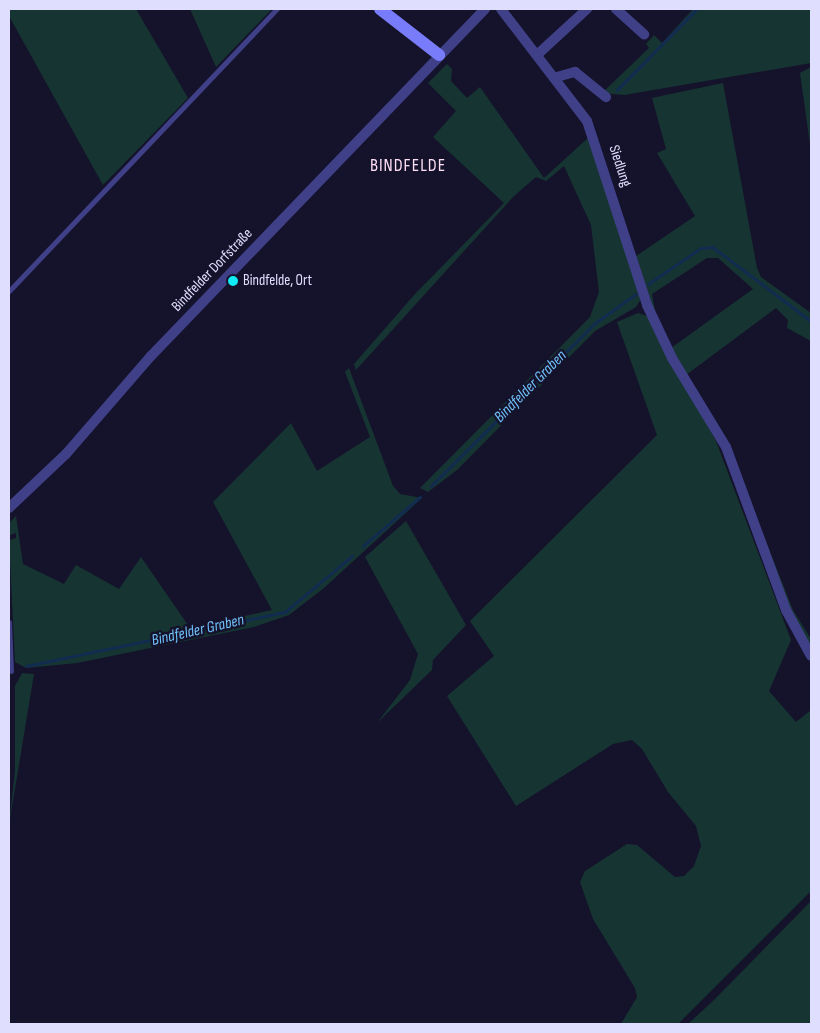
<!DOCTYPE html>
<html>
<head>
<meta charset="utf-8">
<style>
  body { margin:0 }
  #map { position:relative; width:820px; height:1033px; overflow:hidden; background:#15122b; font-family:"Sofia Sans Condensed",sans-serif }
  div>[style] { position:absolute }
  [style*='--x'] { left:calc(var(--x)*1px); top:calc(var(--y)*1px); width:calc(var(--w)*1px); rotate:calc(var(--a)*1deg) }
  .green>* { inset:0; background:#163532 }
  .stream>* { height:2.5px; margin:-1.25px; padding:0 1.25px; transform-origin:1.25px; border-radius:1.25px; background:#112c50 }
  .lane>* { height:5px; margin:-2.5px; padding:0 2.5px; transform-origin:2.5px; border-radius:2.5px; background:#3f4088 }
  .street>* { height:10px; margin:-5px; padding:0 5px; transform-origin:5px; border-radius:5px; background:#3f4088 }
  .secondary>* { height:12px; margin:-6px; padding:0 6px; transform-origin:6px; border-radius:6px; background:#787cfa }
  .dots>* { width:14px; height:14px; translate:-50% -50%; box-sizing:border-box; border:2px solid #15122b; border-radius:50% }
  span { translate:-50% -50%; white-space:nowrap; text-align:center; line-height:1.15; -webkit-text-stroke:5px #15122b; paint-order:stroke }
  .street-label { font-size:15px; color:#e0defe }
  .poi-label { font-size:15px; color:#e0defe }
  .left { translate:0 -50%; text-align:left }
  .water-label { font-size:16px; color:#70c1fa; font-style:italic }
  .quarter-label { font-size:18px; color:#fee0f4; letter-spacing:1px }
  .frame { position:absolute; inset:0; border:10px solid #e0defe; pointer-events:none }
</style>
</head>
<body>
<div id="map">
  <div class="green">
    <div style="clip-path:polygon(9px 9px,136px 9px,188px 98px,103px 185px,9px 16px)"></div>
    <div style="clip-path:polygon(190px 9px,268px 10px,272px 9px,216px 67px)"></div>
    <div style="clip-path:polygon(693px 9px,811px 9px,811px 63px,624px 95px,602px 93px,649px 48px,646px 44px,654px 35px,662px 43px)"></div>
    <div style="clip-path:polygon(447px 64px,452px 69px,451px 81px,467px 98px,480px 87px,544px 178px,588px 138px,641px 299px,636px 307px,595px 331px,457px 470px,428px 492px,420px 488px,590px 317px,599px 292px,591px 225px,564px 166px,546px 181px,536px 177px,514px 196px,356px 370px,354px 364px,415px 294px,504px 203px,433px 137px,456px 111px,428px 83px)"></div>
    <div style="clip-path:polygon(811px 67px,811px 152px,800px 73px)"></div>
    <div style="clip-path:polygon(723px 83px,757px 268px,761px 277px,811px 313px,811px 341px,787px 328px,788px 320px,776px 308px,686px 375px,671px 348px,753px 289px,718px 258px,707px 258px,652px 294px,656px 316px,636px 256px,695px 216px,657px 153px,666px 149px,652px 98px,642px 100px)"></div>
    <div style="clip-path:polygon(638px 313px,647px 316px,716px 441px,791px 640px,769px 691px,796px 722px,811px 710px,811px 891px,678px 1024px,621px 1024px,637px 997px,635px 988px,593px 919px,580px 882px,585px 871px,627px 844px,637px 845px,675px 877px,684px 876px,694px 866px,701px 846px,696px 826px,668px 792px,642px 749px,632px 740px,613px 744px,516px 806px,447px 696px,494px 656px,470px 621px,657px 435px,617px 322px)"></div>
    <div style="clip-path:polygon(349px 368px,393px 486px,400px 494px,422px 498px,324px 588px,289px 615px,254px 627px,77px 663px,26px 668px,15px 662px,9px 540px,16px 538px,16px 533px,10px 535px,10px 522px,16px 516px,23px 564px,64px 584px,76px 565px,119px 589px,141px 557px,190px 628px,272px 610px,213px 502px,291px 423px,317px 471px,370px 437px,345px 372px)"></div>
    <div style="clip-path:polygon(725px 438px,793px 610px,811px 639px,811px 649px,790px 609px)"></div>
    <div style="clip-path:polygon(406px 521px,466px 625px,433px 660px,432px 670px,377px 723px,410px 680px,418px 654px,365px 557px)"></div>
    <div style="clip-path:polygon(22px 673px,34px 674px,9px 825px,15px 771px,15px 686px)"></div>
    <div style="clip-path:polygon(811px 901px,811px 1024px,688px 1024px,715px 999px)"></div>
  </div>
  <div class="stream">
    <div style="--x:617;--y:90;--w:114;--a:-45.4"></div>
    <div style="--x:648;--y:284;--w:64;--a:-34.2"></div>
    <div style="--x:701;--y:248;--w:12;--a:-5"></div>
    <div style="--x:713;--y:247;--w:123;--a:37.1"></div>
    <div style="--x:431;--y:486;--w:231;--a:-44.8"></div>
    <div style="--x:595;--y:323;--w:50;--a:-35.3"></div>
    <div style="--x:363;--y:546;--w:75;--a:-40.7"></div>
    <div style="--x:26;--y:666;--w:265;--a:-11.8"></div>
    <div style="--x:285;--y:612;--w:87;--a:-39.9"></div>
  </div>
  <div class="lane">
    <div style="--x:9;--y:291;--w:389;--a:-46.5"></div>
    <div style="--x:9;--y:622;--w:49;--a:87.7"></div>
  </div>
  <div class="street">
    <div style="--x:501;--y:9;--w:141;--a:52.5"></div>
    <div style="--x:587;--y:121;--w:194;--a:71.9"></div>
    <div style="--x:647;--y:305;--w:59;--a:64.7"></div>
    <div style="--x:672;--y:358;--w:104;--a:58.8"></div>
    <div style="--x:726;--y:447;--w:174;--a:69.8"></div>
    <div style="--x:786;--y:610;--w:52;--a:61.5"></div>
    <div style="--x:616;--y:9;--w:38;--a:42"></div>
    <div style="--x:538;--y:54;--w:67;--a:-42.6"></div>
    <div style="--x:557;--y:77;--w:19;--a:-16"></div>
    <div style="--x:575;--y:72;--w:40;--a:39"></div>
    <div style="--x:9;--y:508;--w:79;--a:-43.5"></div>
    <div style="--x:66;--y:454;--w:130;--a:-49.1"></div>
    <div style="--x:151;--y:356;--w:482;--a:-46.1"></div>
  </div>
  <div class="secondary">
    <div style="--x:380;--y:9;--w:75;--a:37.9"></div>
  </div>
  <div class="dots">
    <div style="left:233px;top:281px;background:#11ebf6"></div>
  </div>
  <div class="street-label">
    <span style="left:620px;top:166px;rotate:72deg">Siedlung</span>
    <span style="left:212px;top:270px;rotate:-46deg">Bindfelder Dorfstraße</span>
  </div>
  <div class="poi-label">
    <span class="left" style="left:243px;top:281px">Bindfelde, Ort</span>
  </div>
  <div class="water-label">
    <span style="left:531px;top:387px;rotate:-45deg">Bindfelder Graben</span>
    <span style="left:198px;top:631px;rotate:-13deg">Bindfelder Graben</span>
  </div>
  <div class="quarter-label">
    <span style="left:408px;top:166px">BINDFELDE</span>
  </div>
  <div class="frame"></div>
</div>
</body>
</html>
